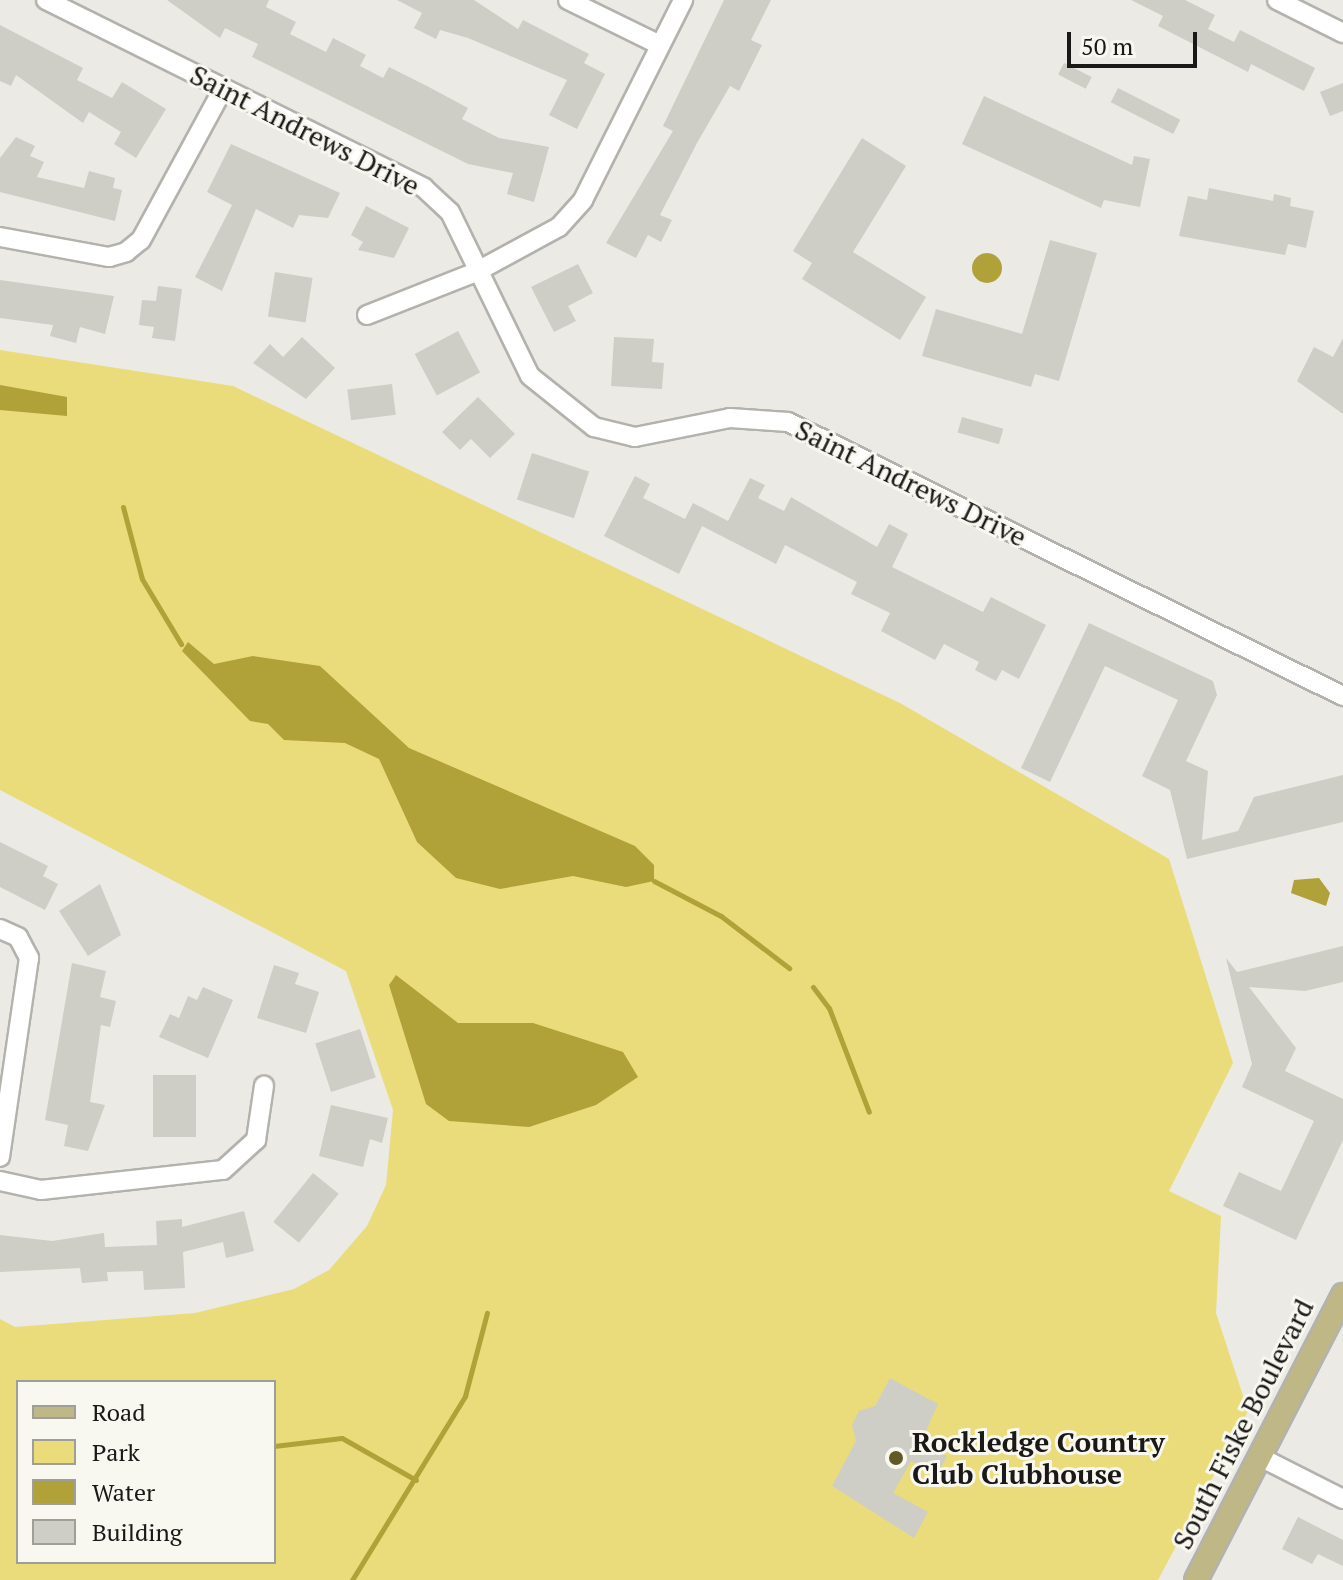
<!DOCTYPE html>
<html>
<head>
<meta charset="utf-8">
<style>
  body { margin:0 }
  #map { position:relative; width:1343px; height:1580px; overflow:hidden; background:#ebeae4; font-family:"PT Serif",serif }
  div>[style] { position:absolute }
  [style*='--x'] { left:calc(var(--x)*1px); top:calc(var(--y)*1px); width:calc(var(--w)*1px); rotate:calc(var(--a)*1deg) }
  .green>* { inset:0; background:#eadc7b }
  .water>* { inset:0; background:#b0a138 }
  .round { border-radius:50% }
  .stream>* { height:5px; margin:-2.5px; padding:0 2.5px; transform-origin:2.5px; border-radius:2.5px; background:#b0a138 }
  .building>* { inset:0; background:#cecdc6; transform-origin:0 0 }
  .roads { filter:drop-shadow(2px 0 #b3b2ac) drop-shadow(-2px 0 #b3b2ac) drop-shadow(0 2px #b3b2ac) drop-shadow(0 -2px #b3b2ac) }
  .minor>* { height:18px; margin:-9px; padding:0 9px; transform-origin:9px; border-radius:9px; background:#fff }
  .major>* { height:22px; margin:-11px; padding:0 11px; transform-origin:11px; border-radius:11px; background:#bfb886 }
  .dots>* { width:22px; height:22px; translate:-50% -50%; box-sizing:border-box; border:4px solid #f8f8f1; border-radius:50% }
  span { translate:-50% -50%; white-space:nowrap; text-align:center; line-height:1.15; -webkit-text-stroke:6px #f8f8f1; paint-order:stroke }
  .street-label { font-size:28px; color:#1a1917 }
  .poi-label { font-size:28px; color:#1a1917; font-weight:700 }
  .left { translate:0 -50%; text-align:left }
  .legend { position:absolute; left:16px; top:1380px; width:260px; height:184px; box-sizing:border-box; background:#f8f8f1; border:2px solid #9f9f9a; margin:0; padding:10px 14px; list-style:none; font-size:24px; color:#1a1917 }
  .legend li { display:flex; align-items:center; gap:16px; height:40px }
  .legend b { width:40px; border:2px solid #9f9f9a }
  .scale { position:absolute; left:1067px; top:32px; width:130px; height:36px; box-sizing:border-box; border:4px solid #1a1917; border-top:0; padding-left:10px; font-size:24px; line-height:28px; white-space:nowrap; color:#1a1917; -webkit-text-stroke:6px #f8f8f1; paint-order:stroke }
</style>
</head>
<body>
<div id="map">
  <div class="green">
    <div style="clip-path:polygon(evenodd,0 350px,233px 386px,900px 703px,1169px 859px,1233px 1063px,1169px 1191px,1221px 1216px,1216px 1313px,1248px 1411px,1158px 1580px,0 1580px,0 1319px,15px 1327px,195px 1313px,294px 1289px,329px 1270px,367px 1226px,386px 1185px,393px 1110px,346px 971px,0 790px,0 350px,18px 1382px,274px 1382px,274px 1562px,18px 1562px,18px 1382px)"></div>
  </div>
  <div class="water">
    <div class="round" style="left:972px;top:253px;width:30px;height:30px"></div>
    <div style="clip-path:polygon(0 385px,67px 397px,67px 416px,0 410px)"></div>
    <div style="clip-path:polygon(188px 642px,214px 664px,253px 656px,320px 666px,409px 748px,635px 846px,654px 865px,654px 881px,626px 887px,573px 876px,500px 889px,456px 878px,417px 842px,379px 759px,345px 743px,284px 740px,268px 724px,250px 721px,182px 651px)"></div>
    <div style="clip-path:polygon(1319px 878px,1330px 893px,1326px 906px,1291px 893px,1294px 880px)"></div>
    <div style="clip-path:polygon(396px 975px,458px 1023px,533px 1023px,623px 1052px,638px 1077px,596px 1105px,529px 1127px,449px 1121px,426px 1104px,389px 985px)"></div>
  </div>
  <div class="stream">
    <div style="--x:123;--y:507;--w:74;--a:75.2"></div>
    <div style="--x:142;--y:579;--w:76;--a:59"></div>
    <div style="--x:654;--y:881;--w:76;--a:27.6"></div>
    <div style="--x:721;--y:916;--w:86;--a:37.4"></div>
    <div style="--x:813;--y:987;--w:26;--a:53"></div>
    <div style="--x:829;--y:1008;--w:111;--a:69"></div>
    <div style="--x:274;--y:1446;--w:68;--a:-6.7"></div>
    <div style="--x:342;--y:1438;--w:85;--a:29.6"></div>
    <div style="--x:352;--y:1580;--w:216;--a:-58.4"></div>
    <div style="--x:465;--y:1396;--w:86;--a:-75.2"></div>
  </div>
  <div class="building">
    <div style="clip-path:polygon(167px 0,269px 0,266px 7px,296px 22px,290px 34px,326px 52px,333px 38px,366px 55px,360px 66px,383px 78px,389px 67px,427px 86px,468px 108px,462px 119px,499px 138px,549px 147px,534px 202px,507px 194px,513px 173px,468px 164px,252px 57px,258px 44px,225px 28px,220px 38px)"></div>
    <div style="clip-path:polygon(397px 0,474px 0,518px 29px,523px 20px,589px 54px,584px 63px,605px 74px,577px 129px,549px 115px,567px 80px,468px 38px,440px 30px,436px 39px,414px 28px,422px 13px)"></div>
    <div style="clip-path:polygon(724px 0,771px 0,751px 40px,762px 45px,739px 91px,730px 86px,697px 143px,660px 215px,672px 220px,661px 242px,648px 235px,636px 258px,606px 243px,673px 131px,663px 126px)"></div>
    <div style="clip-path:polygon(1131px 0,1185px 0,1215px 15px,1208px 29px,1234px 42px,1240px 30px,1315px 68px,1304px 91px,1251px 64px,1248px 72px,1158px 26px,1163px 16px)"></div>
    <div style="clip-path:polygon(0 25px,83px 68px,77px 80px,112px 98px,122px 82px,166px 109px,136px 158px,114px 144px,121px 132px,89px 112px,83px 123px,16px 75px,11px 86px,0 81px)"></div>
    <div style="left:1064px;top:63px;width:31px;height:13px;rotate:27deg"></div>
    <div style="clip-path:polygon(1343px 83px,1343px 111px,1330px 116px,1320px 92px)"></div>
    <div style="left:1118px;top:88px;width:70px;height:16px;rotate:27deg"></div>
    <div style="clip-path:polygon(984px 96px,1132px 165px,1134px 156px,1150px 159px,1140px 207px,1104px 200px,1101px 208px,962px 144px)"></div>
    <div style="clip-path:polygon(16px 137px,35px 146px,30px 156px,44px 162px,37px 177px,84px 188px,89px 171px,115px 178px,113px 188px,122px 190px,115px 221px,0 192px,0 158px)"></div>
    <div style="clip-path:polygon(862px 138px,906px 166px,853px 252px,926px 297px,900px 340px,802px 279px,812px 263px,793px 251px)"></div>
    <div style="clip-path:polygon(231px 144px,340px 193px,328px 218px,299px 215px,293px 228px,256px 209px,222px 291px,195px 277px,232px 205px,207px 192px)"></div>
    <div style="clip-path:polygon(1209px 188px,1273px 201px,1274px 194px,1291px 198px,1290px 206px,1314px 211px,1306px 248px,1288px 244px,1285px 255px,1179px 236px,1188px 196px,1207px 200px)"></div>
    <div style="clip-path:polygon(366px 206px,409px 228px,394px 258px,358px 250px,363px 242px,351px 235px)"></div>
    <div style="clip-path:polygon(1050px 240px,1097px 253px,1059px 381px,1035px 374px,1031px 387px,922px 356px,936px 309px,1022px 334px)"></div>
    <div style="clip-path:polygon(578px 264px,593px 293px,568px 306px,576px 321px,554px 332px,531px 287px)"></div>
    <div style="left:275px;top:272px;width:38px;height:45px;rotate:9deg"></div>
    <div style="clip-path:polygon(0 280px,114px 296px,105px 334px,80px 327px,76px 343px,50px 336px,53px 325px,0 318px)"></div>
    <div style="clip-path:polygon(158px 286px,182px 289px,175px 341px,152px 338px,154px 327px,139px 325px,142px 300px,156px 301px)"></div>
    <div style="left:458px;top:331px;width:47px;height:49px;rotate:62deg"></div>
    <div style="clip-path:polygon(302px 337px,335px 368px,306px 399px,253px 363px,270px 344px,283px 357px)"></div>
    <div style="clip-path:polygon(614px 337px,654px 339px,652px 362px,664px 363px,662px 389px,611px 386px)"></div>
    <div style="clip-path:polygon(1343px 338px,1343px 414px,1297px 381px,1314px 347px,1333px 357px)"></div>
    <div style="left:392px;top:384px;width:31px;height:45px;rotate:83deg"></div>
    <div style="clip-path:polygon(478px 397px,515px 434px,490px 458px,471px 439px,460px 450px,442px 432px)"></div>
    <div style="left:962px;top:417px;width:43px;height:16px;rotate:16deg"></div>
    <div style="left:532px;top:453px;width:60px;height:49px;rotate:18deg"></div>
    <div style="clip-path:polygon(635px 476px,650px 484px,643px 498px,685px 519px,693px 503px,728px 521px,750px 478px,765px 485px,758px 498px,784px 511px,791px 497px,877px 547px,889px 524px,908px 534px,892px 567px,983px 612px,991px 597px,1046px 625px,1019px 679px,1002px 670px,996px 681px,975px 670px,979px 662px,944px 644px,935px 660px,881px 631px,890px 613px,851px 594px,857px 582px,785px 545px,776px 564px,702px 526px,679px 574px,604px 536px)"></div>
    <div style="clip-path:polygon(1089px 623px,1213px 681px,1217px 695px,1186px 761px,1208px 771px,1202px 840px,1238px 831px,1254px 797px,1343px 775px,1343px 822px,1187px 859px,1170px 790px,1142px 776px,1178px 700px,1105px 666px,1050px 782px,1021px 768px)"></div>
    <div style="clip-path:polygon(0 842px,48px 866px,43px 876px,58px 884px,45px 910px,0 887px)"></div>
    <div style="clip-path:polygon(100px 884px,121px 935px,88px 956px,59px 911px)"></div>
    <div style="clip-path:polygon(1343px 946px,1343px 982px,1305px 991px,1249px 987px,1296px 1048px,1285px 1071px,1343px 1099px,1343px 1140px,1296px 1240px,1223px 1206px,1239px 1172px,1281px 1191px,1314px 1121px,1242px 1087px,1252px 1064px,1226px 958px,1237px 972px)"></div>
    <div style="clip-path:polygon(72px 963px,106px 971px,100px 997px,116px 1001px,110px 1027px,101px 1025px,90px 1102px,105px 1105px,88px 1151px,64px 1146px,68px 1125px,45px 1120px)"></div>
    <div style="clip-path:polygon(274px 965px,299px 973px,295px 984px,319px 992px,306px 1033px,257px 1018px)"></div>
    <div style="clip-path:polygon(203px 987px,233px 1000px,208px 1058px,159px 1037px,170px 1014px,179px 1018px,188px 996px,197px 1000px)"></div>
    <div style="left:360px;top:1029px;width:51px;height:47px;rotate:72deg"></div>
    <div style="left:153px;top:1075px;width:43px;height:62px"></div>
    <div style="clip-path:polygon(331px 1105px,388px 1118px,382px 1143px,370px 1139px,363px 1167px,319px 1156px)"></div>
    <div style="left:313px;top:1173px;width:33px;height:63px;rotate:39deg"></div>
    <div style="clip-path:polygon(244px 1211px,254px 1251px,226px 1258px,223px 1242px,183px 1252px,185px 1288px,144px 1290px,143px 1271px,107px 1272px,108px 1281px,82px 1283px,80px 1268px,0 1272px,0 1235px,52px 1241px,104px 1233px,105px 1247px,157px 1245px,156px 1221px,182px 1219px,182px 1227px)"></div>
    <div style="clip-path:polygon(890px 1378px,938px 1404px,921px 1442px,947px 1456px,937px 1474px,911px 1461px,893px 1493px,928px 1512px,914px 1538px,832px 1486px,856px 1441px,852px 1425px,859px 1411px,875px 1406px)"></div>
    <div style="clip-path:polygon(1298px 1517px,1343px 1540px,1343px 1566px,1318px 1554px,1312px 1564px,1282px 1549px)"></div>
  </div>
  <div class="roads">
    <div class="minor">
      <div style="--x:46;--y:0;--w:422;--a:26.4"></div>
      <div style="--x:424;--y:188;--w:35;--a:43"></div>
      <div style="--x:450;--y:212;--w:182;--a:64"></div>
      <div style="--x:530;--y:376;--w:82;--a:38.6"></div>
      <div style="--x:594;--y:427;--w:42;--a:13.7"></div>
      <div style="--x:635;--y:437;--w:97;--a:-11.3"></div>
      <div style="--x:730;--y:418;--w:58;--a:3.9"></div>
      <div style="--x:788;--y:422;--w:619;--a:26.28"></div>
      <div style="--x:568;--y:0;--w:102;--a:26.1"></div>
      <div style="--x:1277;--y:0;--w:74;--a:26.6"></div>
      <div style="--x:0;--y:237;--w:111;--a:10.4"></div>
      <div style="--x:109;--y:257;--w:18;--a:-16"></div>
      <div style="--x:126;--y:252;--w:19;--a:-39"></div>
      <div style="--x:141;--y:240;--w:172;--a:-61.5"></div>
      <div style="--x:367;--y:315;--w:117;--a:-21.5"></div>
      <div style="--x:476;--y:272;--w:94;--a:-28.5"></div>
      <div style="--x:559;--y:227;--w:36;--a:-48"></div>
      <div style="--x:583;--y:200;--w:224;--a:-63.4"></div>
      <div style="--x:0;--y:929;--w:20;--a:24"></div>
      <div style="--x:18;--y:937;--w:24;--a:62"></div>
      <div style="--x:29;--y:958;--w:201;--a:98.3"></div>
      <div style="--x:0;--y:1181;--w:42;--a:12.4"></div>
      <div style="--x:41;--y:1190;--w:183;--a:-6.3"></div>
      <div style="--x:223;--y:1170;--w:45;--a:-42.3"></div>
      <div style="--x:256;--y:1140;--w:55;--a:-81.6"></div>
      <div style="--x:1260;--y:1457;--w:93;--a:26.8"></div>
    </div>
    <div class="major">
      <div style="--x:1196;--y:1580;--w:321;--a:-62.7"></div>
    </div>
  </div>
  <div class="dots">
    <div style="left:896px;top:1458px;background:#625a26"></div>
  </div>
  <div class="street-label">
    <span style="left:305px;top:130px;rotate:27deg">Saint Andrews Drive</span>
    <span style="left:911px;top:483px;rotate:26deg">Saint Andrews Drive</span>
    <span style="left:1243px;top:1424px;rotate:-63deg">South Fiske Boulevard</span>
  </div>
  <div class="poi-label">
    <span class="left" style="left:912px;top:1458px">Rockledge Country<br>Club Clubhouse</span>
  </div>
  <ul class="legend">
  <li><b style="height:10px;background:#bfb886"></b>Road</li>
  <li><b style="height:22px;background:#eadc7b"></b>Park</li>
  <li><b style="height:22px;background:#b0a138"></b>Water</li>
  <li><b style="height:22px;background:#cecdc6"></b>Building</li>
  </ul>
  <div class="scale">50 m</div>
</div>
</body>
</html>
